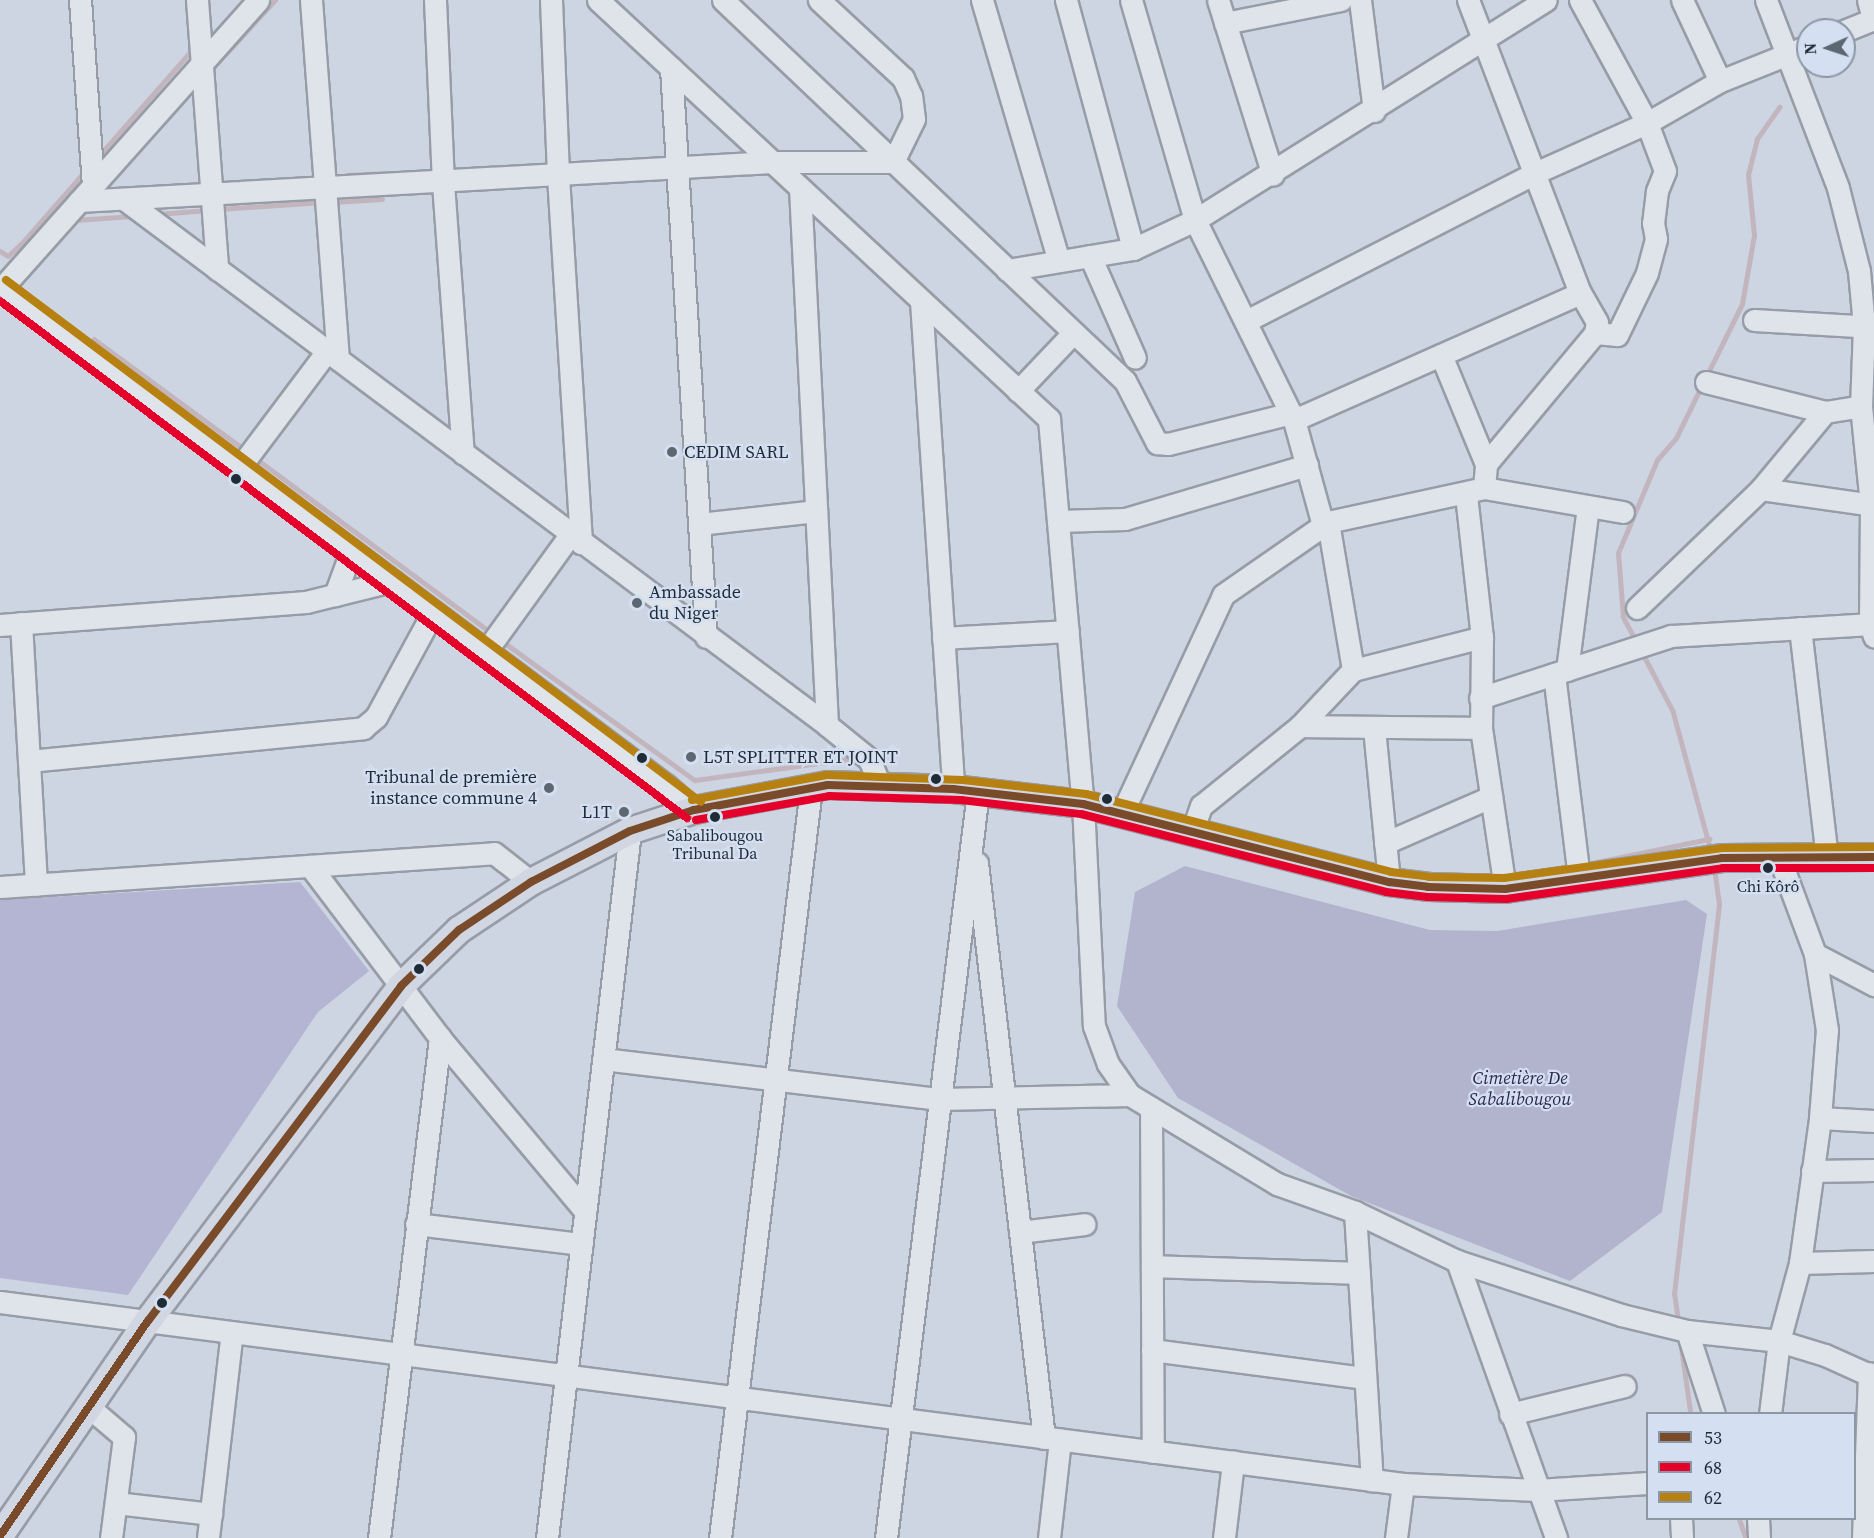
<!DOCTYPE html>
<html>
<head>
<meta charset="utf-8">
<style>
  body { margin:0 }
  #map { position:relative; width:1874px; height:1538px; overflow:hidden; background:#cdd5e2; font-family:"Source Serif 4",serif }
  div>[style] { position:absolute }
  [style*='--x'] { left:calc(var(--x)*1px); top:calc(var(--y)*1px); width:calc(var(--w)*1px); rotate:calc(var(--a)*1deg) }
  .green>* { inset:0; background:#b3b5d3 }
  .cemetery>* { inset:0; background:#b2b4ce }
  .stream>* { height:4.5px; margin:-2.25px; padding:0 2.25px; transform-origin:2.25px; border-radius:2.25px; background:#c2b5be }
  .roads { filter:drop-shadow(2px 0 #969da7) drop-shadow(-2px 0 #969da7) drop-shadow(0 2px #969da7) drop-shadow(0 -2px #969da7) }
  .minor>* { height:21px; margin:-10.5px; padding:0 10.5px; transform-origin:10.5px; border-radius:10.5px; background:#dfe3ea }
  .major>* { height:26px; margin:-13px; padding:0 13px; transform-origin:13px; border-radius:13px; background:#d0d7e2 }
  .bus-1>* { height:8px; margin:-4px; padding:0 4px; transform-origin:4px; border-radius:4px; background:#7a4b2a }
  .bus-2>* { height:8px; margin:-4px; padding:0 4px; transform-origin:4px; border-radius:4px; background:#e4002b }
  .bus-3>* { height:8px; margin:-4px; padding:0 4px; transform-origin:4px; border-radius:4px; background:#b68110 }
  .dots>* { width:16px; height:16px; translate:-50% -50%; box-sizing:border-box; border:3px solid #d4dff2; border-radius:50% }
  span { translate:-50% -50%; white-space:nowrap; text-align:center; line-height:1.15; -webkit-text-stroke:4.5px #d4dff2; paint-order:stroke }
  .bus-label { font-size:16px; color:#1f2c35 }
  .poi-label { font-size:18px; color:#1f2c35 }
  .left { translate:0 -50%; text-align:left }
  .right { translate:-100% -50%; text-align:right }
  .park-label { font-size:18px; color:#2f284f; font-style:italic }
  .legend { position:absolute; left:1646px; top:1412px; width:210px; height:108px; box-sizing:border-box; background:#d4dff2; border:2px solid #8c97a6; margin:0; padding:8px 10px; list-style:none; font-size:18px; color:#1f2c35 }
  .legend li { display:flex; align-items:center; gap:12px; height:30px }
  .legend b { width:30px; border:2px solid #8c97a6 }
  .north { position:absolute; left:1796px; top:18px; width:60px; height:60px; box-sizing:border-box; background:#d4dff2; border:2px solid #8c97a6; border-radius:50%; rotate:267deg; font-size:16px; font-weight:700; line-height:24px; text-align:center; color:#1f2c35 }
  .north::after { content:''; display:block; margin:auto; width:21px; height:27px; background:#5c6772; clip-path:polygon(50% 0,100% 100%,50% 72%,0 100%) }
</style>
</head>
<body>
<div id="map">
  <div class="green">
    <div style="clip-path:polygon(300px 882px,369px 971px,318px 1012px,128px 1295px,0 1278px,0 900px)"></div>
  </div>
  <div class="cemetery">
    <div style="clip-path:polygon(1185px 866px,1430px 930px,1497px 931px,1686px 900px,1707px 914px,1662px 1212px,1570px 1281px,1351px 1196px,1178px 1098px,1117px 1006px,1135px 892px)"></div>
  </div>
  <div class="stream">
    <div style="--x:210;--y:71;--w:96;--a:-47.5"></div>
    <div style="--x:157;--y:129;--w:58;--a:-47.8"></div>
    <div style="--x:97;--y:158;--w:144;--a:-48.7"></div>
    <div style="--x:347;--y:175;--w:34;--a:-3"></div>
    <div style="--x:333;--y:202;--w:49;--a:-3.5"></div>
    <div style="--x:220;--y:209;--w:102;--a:-3.9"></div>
    <div style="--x:157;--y:214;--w:51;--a:-4.5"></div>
    <div style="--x:75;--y:220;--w:58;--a:-3.9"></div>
    <div style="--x:0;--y:251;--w:9;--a:32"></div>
    <div style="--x:8;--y:256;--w:19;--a:-43"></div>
    <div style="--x:22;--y:243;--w:96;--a:-48.8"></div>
    <div style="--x:94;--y:339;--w:187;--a:36.3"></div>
    <div style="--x:1707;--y:375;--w:79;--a:-63.8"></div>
    <div style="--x:1742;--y:304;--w:70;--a:-80.1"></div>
    <div style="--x:1754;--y:235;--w:60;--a:-95.7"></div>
    <div style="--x:1748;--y:175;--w:37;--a:-76"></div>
    <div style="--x:1757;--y:139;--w:39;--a:-55"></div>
    <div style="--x:254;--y:457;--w:297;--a:36.5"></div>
    <div style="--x:1635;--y:640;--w:26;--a:-118"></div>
    <div style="--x:1623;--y:617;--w:64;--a:-94.5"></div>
    <div style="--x:1618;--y:553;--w:101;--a:-67.2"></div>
    <div style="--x:1657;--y:460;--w:29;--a:-49"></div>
    <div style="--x:1676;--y:438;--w:59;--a:-63.9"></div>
    <div style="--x:502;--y:641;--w:238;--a:35.8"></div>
    <div style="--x:695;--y:780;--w:155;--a:-7.8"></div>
    <div style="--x:1641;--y:650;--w:69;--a:62.3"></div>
    <div style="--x:1673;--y:711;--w:145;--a:74.8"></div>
    <div style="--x:1582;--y:865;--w:130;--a:-11.6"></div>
    <div style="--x:1508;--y:874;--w:24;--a:-2"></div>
    <div style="--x:1678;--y:1321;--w:27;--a:-98"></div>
    <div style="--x:1674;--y:1294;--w:393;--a:-83.4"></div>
    <div style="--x:1719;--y:904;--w:36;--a:-98"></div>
    <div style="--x:1681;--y:1344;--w:71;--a:81.9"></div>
    <div style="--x:73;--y:1407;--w:11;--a:-56"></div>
    <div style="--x:1739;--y:1518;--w:21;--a:71"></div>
  </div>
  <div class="roads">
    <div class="minor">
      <div style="--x:80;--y:0;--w:187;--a:86"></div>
      <div style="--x:197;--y:0;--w:270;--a:85.7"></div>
      <div style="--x:311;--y:0;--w:359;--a:85.7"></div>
      <div style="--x:435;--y:0;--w:183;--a:87.5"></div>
      <div style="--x:443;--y:183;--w:271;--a:85.8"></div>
      <div style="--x:551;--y:0;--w:176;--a:87.7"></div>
      <div style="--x:558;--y:176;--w:368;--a:86.4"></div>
      <div style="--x:598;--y:0;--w:616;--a:42.89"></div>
      <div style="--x:1049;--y:419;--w:386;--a:85"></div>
      <div style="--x:1083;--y:804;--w:222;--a:87.2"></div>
      <div style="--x:1094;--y:1026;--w:40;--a:69.8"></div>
      <div style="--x:1108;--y:1064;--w:38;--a:55"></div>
      <div style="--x:723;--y:0;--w:554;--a:43.46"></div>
      <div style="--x:1125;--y:381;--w:70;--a:62.7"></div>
      <div style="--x:1157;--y:443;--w:11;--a:5"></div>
      <div style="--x:1168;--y:444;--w:127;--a:-14.1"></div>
      <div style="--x:982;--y:0;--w:272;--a:73.6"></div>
      <div style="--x:1066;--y:0;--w:258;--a:74.9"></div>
      <div style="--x:1131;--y:0;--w:229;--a:73.8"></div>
      <div style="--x:1195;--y:220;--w:223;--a:63.7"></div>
      <div style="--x:1294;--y:420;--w:109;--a:74.6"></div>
      <div style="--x:1218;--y:0;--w:183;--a:72.6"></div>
      <div style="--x:1360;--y:0;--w:112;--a:82.8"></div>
      <div style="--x:1580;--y:0;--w:140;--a:61.4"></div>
      <div style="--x:1647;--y:123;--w:51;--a:69.4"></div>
      <div style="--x:1665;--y:171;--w:22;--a:112"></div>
      <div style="--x:1657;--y:191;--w:32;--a:97"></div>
      <div style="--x:1653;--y:223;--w:16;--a:79"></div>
      <div style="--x:1656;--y:239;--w:35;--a:105"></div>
      <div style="--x:1647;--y:273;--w:69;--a:115.8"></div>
      <div style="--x:1617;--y:335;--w:22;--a:-175"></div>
      <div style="--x:1682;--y:0;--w:89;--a:64.9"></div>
      <div style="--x:1766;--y:0;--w:201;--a:69"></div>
      <div style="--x:1838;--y:188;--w:86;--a:75.8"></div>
      <div style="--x:1859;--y:271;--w:55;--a:84.8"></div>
      <div style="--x:1864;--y:326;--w:80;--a:92.1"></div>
      <div style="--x:1861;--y:406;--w:99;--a:84.2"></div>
      <div style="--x:1871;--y:504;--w:120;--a:90.5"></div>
      <div style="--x:1870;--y:624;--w:13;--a:72"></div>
      <div style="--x:1868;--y:0;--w:20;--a:75"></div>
      <div style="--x:1225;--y:23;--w:118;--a:-11.2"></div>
      <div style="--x:1844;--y:31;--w:32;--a:-22"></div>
      <div style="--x:671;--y:68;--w:570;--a:86.48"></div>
      <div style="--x:800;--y:188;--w:538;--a:87.12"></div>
      <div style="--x:124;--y:199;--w:878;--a:36.8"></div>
      <div style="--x:827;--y:725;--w:54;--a:39"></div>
      <div style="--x:869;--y:759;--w:30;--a:67"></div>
      <div style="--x:79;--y:201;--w:694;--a:-3.22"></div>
      <div style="--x:772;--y:162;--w:121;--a:0"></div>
      <div style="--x:893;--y:162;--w:48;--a:-64"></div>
      <div style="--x:914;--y:119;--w:23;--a:-97"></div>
      <div style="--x:911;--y:96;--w:20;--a:-114"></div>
      <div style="--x:903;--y:78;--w:115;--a:-137.1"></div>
      <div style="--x:1090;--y:256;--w:111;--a:66.2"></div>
      <div style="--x:1007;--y:270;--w:128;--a:-9.5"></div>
      <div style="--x:1133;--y:249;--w:68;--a:-25.1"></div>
      <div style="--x:1195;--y:220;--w:414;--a:-32.1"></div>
      <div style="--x:0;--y:288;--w:832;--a:36.75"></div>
      <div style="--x:667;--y:786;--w:36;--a:42"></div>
      <div style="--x:0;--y:290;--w:388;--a:-48.3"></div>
      <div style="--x:921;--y:301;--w:489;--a:86.2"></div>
      <div style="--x:1754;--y:320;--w:120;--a:3.3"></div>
      <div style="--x:1246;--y:321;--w:325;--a:-27.1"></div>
      <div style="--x:1535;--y:173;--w:123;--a:-24.1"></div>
      <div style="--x:1647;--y:123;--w:84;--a:-29.9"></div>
      <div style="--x:1720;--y:81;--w:95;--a:-21.7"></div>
      <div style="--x:1441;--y:355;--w:118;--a:67.6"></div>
      <div style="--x:1706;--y:382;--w:123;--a:14.1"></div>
      <div style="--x:1825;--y:412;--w:36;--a:-9"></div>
      <div style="--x:1018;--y:391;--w:80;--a:-46.5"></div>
      <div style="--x:1294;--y:420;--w:313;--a:-23.9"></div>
      <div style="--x:240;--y:467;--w:145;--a:-53.1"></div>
      <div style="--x:1484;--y:488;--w:141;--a:9.8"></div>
      <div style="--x:1761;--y:489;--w:114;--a:8.1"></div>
      <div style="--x:1466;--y:495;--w:143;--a:83.6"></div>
      <div style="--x:1482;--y:637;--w:91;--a:90.6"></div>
      <div style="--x:1481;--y:728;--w:163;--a:81.5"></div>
      <div style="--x:1058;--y:521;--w:67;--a:-1.7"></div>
      <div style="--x:1125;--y:519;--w:190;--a:-16.5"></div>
      <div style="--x:1328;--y:522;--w:150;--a:80.4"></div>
      <div style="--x:699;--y:524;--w:118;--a:-6.3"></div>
      <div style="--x:335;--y:595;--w:59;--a:-13.8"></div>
      <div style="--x:1637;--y:608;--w:172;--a:-43.8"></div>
      <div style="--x:1761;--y:489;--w:100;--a:-50.3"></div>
      <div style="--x:21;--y:623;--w:262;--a:86.7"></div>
      <div style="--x:0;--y:625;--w:307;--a:-4.3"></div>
      <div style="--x:306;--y:602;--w:30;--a:-14"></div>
      <div style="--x:335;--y:595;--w:47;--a:-70"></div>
      <div style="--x:1800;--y:628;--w:231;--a:83.3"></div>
      <div style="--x:943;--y:638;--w:125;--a:-3.2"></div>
      <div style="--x:486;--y:651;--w:143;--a:-54.1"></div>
      <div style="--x:1567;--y:670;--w:165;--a:-82.7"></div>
      <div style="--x:1554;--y:674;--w:206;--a:83"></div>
      <div style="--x:1480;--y:698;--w:201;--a:-18"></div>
      <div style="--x:1671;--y:636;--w:203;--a:-3.4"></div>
      <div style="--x:1300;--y:726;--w:181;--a:0.6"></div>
      <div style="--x:1374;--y:728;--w:155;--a:84.4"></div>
      <div style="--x:29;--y:761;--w:336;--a:-5.6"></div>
      <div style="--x:363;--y:728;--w:17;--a:-40"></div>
      <div style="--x:376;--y:717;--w:119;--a:-61.5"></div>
      <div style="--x:1122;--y:813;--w:240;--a:-65.1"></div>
      <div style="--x:1223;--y:595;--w:128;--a:-34.8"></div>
      <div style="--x:1328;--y:522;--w:160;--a:-12.3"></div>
      <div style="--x:1484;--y:488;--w:24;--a:-85"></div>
      <div style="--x:1486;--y:464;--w:170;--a:-50.2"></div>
      <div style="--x:1595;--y:333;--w:11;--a:-80"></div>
      <div style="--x:1597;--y:322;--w:34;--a:-120"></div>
      <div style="--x:1580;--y:293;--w:314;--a:-110.9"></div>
      <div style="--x:1192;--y:832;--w:28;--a:-71"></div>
      <div style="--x:1201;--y:806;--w:127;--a:-38.9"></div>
      <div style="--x:1300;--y:726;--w:77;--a:-46.6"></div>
      <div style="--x:1353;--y:670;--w:133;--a:-14.3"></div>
      <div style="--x:1385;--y:843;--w:116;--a:-23.5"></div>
      <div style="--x:1779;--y:857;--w:103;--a:69.6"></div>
      <div style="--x:1815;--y:954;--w:67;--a:27.7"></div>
      <div style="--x:977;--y:863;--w:579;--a:83.35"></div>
      <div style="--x:310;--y:866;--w:216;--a:52.9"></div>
      <div style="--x:440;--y:1038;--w:226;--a:50"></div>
      <div style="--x:0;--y:887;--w:495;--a:-3.9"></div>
      <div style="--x:494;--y:853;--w:47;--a:38.1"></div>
      <div style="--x:603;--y:1059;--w:339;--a:6.8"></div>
      <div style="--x:940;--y:1099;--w:190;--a:-1.2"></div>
      <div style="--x:1130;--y:1095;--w:172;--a:31.2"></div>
      <div style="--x:1277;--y:1184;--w:83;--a:19.7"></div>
      <div style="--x:1355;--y:1212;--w:113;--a:25.7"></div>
      <div style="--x:1457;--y:1261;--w:173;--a:18.2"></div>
      <div style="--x:1621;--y:1315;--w:68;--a:13.6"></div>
      <div style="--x:1687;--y:1331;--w:93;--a:6.2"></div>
      <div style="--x:1779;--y:1341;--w:48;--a:16.9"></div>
      <div style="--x:1825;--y:1355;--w:54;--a:24.2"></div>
      <div style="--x:1151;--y:1108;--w:344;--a:89.7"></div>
      <div style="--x:1820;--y:1118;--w:54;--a:3.2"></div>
      <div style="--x:1812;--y:1171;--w:62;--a:-0.9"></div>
      <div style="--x:1355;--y:1212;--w:269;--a:86.4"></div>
      <div style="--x:416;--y:1224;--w:167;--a:6.9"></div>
      <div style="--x:1020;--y:1232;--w:65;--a:-7"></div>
      <div style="--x:1457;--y:1261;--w:294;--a:70.3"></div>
      <div style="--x:1800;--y:1263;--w:74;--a:-1.5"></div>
      <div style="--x:1152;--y:1266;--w:207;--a:1.9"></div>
      <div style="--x:0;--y:1302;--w:1415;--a:7.39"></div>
      <div style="--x:1403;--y:1484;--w:134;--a:2.6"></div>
      <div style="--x:1537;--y:1490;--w:111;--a:-3.6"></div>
      <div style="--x:1687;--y:1331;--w:87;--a:72"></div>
      <div style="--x:1152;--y:1350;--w:215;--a:7.5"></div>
      <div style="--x:90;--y:1408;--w:45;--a:40.5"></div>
      <div style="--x:124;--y:1437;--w:102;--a:97.3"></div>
      <div style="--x:1510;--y:1414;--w:118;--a:-13.7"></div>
      <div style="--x:1770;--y:1414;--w:74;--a:-83"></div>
      <div style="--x:1779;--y:1341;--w:81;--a:-74.9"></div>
      <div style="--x:1800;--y:1263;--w:146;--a:-82.1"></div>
      <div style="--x:1820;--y:1118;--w:88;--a:-85.5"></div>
      <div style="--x:1827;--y:1030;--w:77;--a:-99"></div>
      <div style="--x:116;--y:1503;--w:96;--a:6.6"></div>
      <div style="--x:1681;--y:1518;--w:20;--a:87"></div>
      <div style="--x:1758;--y:1518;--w:20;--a:87"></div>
      <div style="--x:208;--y:1538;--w:207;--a:-83.4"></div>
      <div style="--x:379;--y:1538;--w:504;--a:-83.04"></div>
      <div style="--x:547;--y:1538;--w:712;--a:-83.3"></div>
      <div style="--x:720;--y:1538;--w:756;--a:-83.08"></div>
      <div style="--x:886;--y:1538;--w:752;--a:-82.97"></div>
      <div style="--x:1049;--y:1538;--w:99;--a:-83.6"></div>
      <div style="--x:1224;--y:1538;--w:77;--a:-83.2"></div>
      <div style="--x:1396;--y:1538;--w:54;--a:-82.6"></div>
      <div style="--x:1863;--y:1538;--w:165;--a:-87.9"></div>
    </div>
    <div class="major">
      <div style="--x:0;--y:1536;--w:261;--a:-55.5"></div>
      <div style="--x:148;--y:1321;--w:420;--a:-52.9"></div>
      <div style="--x:401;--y:986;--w:81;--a:-44"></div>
      <div style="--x:459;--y:930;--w:87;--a:-33.7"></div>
      <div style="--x:531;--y:882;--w:111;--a:-27.3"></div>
      <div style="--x:630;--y:831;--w:67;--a:-18.2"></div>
      <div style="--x:694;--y:810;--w:136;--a:-10.6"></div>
      <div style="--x:828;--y:785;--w:125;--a:1.8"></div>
      <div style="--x:953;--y:789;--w:131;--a:6.6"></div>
      <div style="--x:1083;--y:804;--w:316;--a:14.3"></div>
      <div style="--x:1389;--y:882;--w:39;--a:7"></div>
      <div style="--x:1428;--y:887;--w:77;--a:1.5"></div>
      <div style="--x:1505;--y:889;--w:219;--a:-8.1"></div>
      <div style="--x:1722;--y:858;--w:152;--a:-0.4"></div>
    </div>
  </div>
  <div class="bus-1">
    <div style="--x:0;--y:1536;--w:261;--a:-55.5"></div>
    <div style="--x:148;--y:1321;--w:420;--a:-52.9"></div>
    <div style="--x:401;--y:986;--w:81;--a:-44"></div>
    <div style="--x:459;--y:930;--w:87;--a:-33.7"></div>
    <div style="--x:531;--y:882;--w:111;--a:-27.3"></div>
    <div style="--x:630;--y:831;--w:67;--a:-18.2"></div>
    <div style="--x:694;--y:810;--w:136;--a:-10.6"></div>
    <div style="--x:828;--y:785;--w:125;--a:1.8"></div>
    <div style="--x:953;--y:789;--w:131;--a:6.6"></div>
    <div style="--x:1083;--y:804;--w:316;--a:14.3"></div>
    <div style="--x:1389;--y:882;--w:39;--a:7"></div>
    <div style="--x:1428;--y:887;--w:77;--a:1.5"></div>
    <div style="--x:1505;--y:889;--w:219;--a:-8.1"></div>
    <div style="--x:1722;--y:858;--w:152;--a:-0.4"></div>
  </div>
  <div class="bus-2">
    <div style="--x:0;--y:301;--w:860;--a:36.96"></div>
    <div style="--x:696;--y:820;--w:135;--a:-10.2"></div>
    <div style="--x:829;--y:796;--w:132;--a:1.7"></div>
    <div style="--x:961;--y:800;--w:121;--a:6.7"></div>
    <div style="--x:1081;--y:814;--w:315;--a:14.3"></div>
    <div style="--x:1386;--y:892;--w:42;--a:6.8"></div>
    <div style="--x:1428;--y:897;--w:78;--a:1.5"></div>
    <div style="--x:1506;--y:899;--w:219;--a:-8.1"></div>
    <div style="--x:1723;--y:868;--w:151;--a:0"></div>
  </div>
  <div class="bus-3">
    <div style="--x:6;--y:280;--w:869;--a:36.91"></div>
    <div style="--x:692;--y:800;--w:137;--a:-10.5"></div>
    <div style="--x:827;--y:775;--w:136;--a:2.1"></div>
    <div style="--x:963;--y:780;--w:124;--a:6.5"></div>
    <div style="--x:1086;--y:794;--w:315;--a:14.3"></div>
    <div style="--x:1391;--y:872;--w:38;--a:7"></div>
    <div style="--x:1429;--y:877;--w:75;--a:0.8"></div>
    <div style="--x:1504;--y:878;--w:220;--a:-7.8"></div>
    <div style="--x:1722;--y:848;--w:152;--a:-0.4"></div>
  </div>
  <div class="dots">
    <div style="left:672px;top:452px;background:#5c6772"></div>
    <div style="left:236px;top:479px;background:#1f2c35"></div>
    <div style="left:637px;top:603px;background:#5c6772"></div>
    <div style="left:691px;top:757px;background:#5c6772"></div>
    <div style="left:642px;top:758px;background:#1f2c35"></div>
    <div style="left:936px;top:779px;background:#1f2c35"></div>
    <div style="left:549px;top:788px;background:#5c6772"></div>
    <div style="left:1107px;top:799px;background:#1f2c35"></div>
    <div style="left:624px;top:812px;background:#5c6772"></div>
    <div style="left:715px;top:817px;background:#1f2c35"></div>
    <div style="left:1768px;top:868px;background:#1f2c35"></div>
    <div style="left:419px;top:969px;background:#1f2c35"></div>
    <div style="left:162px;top:1303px;background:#1f2c35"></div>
  </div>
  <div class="bus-label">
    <span style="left:715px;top:844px">Sabalibougou<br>Tribunal Da</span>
    <span style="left:1768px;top:886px">Chi Kôrô</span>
  </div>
  <div class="poi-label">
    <span class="left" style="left:684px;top:452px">CEDIM SARL</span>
    <span class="left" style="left:649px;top:603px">Ambassade<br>du Niger</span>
    <span class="left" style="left:703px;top:757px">L5T SPLITTER ET JOINT</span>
    <span class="right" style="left:537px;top:788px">Tribunal de première<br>instance commune 4</span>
    <span class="right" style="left:612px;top:812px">L1T</span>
  </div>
  <div class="park-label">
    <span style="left:1520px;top:1089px">Cimetière De<br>Sabalibougou</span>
  </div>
  <ul class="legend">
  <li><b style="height:8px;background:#7a4b2a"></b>53</li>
  <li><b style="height:8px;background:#e4002b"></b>68</li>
  <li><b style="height:8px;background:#b68110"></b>62</li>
  </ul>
  <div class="north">N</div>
</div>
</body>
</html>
